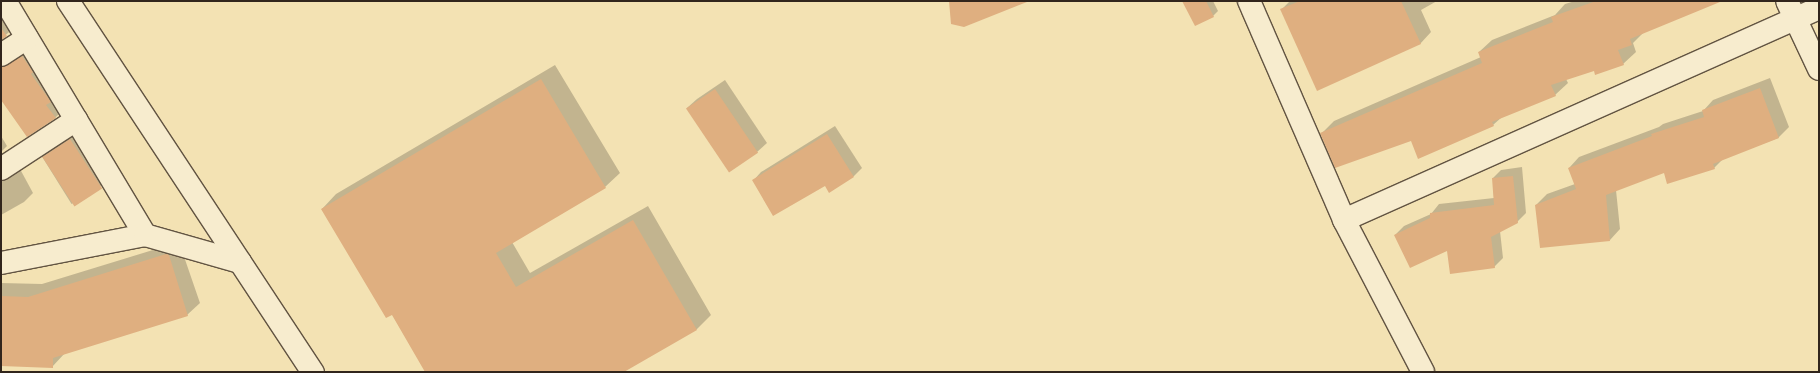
<!DOCTYPE html>
<html>
<head>
<meta charset="utf-8">
<style>
  body { margin:0 }
  #map { position:relative; width:1820px; height:373px; overflow:hidden; background:#f3e2b3; font-family:"IM FELL Great Primer",serif }
  div>[style] { position:absolute }
  [style*='--x'] { left:calc(var(--x)*1px); top:calc(var(--y)*1px); width:calc(var(--w)*1px); rotate:calc(var(--a)*1deg) }
  .shadow>* { inset:0; background:#0003; transform-origin:0 0 }
  .building>* { inset:0; background:#dfaf80; transform-origin:0 0 }
  .roads { filter:drop-shadow(1px 0 #625442) drop-shadow(-1px 0 #625442) drop-shadow(0 1px #625442) drop-shadow(0 -1px #625442) }
  .street>* { height:22px; margin:-11px; padding:0 11px; transform-origin:11px; border-radius:11px; background:#f7ecce }
  .secondary>* { height:22px; margin:-11px; padding:0 11px; transform-origin:11px; border-radius:11px; background:#f7ecce }
  span { translate:-50% -50%; white-space:nowrap; text-align:center; line-height:1.15; -webkit-text-stroke:3.5px #f7ecce; paint-order:stroke }
  .frame { position:absolute; inset:0; border:2px solid #31251c; pointer-events:none }
</style>
</head>
<body>
<div id="map">
  <div class="shadow">
    <div style="clip-path:polygon(1px 1px,15px 27px,1px 39px)"></div>
    <div style="clip-path:polygon(1186px 1px,1213px 1px,1218px 11px,1213px 16px)"></div>
    <div style="clip-path:polygon(1290px 1px,1437px 1px,1421px 10px,1431px 32px,1420px 44px,1281px 10px)"></div>
    <div style="clip-path:polygon(1575px 1px,1713px 1px,1708px 5px,1644px 32px,1633px 43px,1636px 52px,1623px 64px,1595px 69px,1566px 79px,1568px 83px,1555px 95px,1502px 117px,1493px 125px,1411px 140px,1321px 134px,1334px 121px,1481px 57px,1479px 52px,1492px 40px,1555px 15px,1565px 4px)"></div>
    <div style="clip-path:polygon(31px 48px,64px 109px,55px 118px,1px 99px,1px 54px)"></div>
    <div style="clip-path:polygon(555px 65px,620px 173px,605px 187px,512px 242px,530px 273px,648px 206px,711px 315px,697px 329px,622px 372px,426px 372px,392px 314px,322px 209px,336px 194px)"></div>
    <div style="clip-path:polygon(1770px 78px,1789px 127px,1778px 138px,1724px 158px,1714px 168px,1664px 172px,1616px 190px,1620px 229px,1610px 240px,1536px 205px,1547px 194px,1575px 184px,1569px 168px,1579px 157px,1659px 127px,1663px 124px,1703px 111px,1713px 100px)"></div>
    <div style="clip-path:polygon(725px 80px,767px 143px,757px 152px,687px 108px,697px 99px)"></div>
    <div style="clip-path:polygon(835px 126px,862px 168px,854px 176px,826px 185px,753px 181px,761px 172px)"></div>
    <div style="left:79px;top:131px;width:58px;height:45px;rotate:58deg"></div>
    <div style="clip-path:polygon(1px 136px,7px 146px,1px 152px)"></div>
    <div style="clip-path:polygon(1522px 167px,1526px 213px,1517px 222px,1500px 231px,1503px 258px,1494px 267px,1448px 249px,1395px 235px,1404px 226px,1431px 214px,1439px 204px,1494px 198px,1493px 178px,1501px 170px)"></div>
    <div style="clip-path:polygon(1px 168px,20px 169px,33px 193px,24px 202px,1px 215px)"></div>
    <div style="clip-path:polygon(179px 242px,200px 303px,187px 315px,65px 353px,52px 367px,1px 365px,1px 283px,42px 284px)"></div>
  </div>
  <div class="building">
    <div style="clip-path:polygon(949px 1px,1027px 1px,1027px 2px,964px 27px,951px 24px)"></div>
    <div style="clip-path:polygon(1182px 1px,1206px 1px,1214px 17px,1195px 26px)"></div>
    <div style="clip-path:polygon(1300px 1px,1401px 1px,1421px 44px,1317px 91px,1280px 9px)"></div>
    <div style="clip-path:polygon(1596px 1px,1720px 2px,1630px 39px,1632px 45px,1618px 50px,1624px 65px,1595px 75px,1594px 71px,1551px 85px,1556px 96px,1492px 122px,1494px 126px,1418px 159px,1411px 141px,1335px 168px,1320px 133px,1482px 63px,1478px 52px,1553px 22px,1551px 17px)"></div>
    <div style="clip-path:polygon(1px 28px,7px 36px,1px 40px)"></div>
    <div style="clip-path:polygon(22px 56px,33px 72px,31px 74px,51px 102px,46px 105px,56px 118px,27px 137px,1px 100px,1px 67px)"></div>
    <div style="clip-path:polygon(541px 79px,606px 188px,496px 253px,516px 287px,633px 220px,697px 330px,624px 372px,425px 372px,392px 315px,386px 318px,321px 209px)"></div>
    <div style="clip-path:polygon(1760px 88px,1779px 138px,1713px 164px,1715px 169px,1667px 184px,1664px 173px,1606px 195px,1610px 241px,1540px 248px,1535px 205px,1576px 189px,1568px 168px,1652px 136px,1651px 134px,1704px 117px,1702px 110px)"></div>
    <div style="left:715px;top:89px;width:77px;height:35px;rotate:56deg"></div>
    <div style="clip-path:polygon(827px 134px,854px 177px,829px 193px,825px 186px,773px 216px,752px 180px)"></div>
    <div style="left:70px;top:139px;width:59px;height:33px;rotate:57deg"></div>
    <div style="clip-path:polygon(1513px 176px,1518px 223px,1491px 237px,1495px 268px,1450px 274px,1447px 251px,1410px 268px,1394px 235px,1430px 218px,1430px 213px,1494px 205px,1492px 178px)"></div>
    <div style="clip-path:polygon(166px 254px,169px 255px,188px 316px,53px 358px,53px 368px,1px 366px,1px 296px,28px 297px)"></div>
  </div>
  <div class="roads">
    <div class="street">
      <div style="--x:5;--y:1;--w:273;--a:59.1"></div>
      <div style="--x:1249;--y:1;--w:239;--a:66.5"></div>
      <div style="--x:1344;--y:220;--w:171;--a:62.5"></div>
      <div style="--x:1787;--y:1;--w:75;--a:64.8"></div>
      <div style="--x:1;--y:55;--w:31;--a:-33"></div>
      <div style="--x:1;--y:169;--w:90;--a:-33.2"></div>
      <div style="--x:1344;--y:220;--w:520;--a:-24.05"></div>
      <div style="--x:1;--y:263;--w:147;--a:-11"></div>
      <div style="--x:145;--y:235;--w:99;--a:15.9"></div>
    </div>
    <div class="secondary">
      <div style="--x:68;--y:1;--w:445;--a:56.6"></div>
    </div>
  </div>
  <div class="frame"></div>
</div>
</body>
</html>
